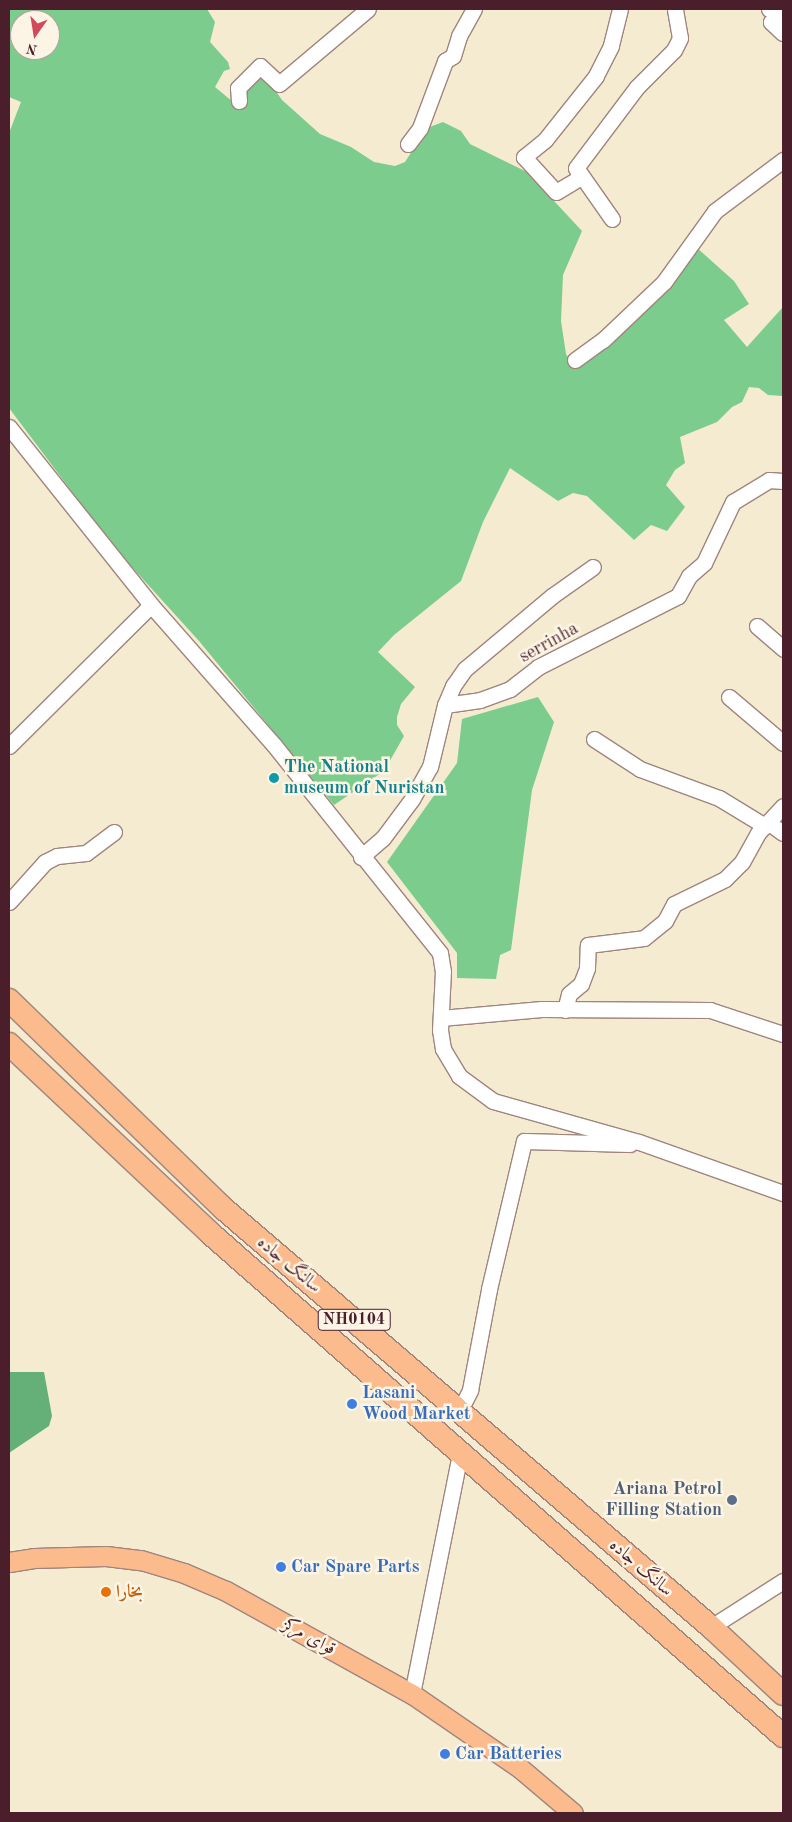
<!DOCTYPE html>
<html>
<head>
<meta charset="utf-8">
<style>
  body { margin:0 }
  #map { position:relative; width:792px; height:1822px; overflow:hidden; background:#f4ebd1; font-family:"Old Standard TT",Amiri,serif }
  div>[style] { position:absolute }
  [style*='--x'] { left:calc(var(--x)*1px); top:calc(var(--y)*1px); width:calc(var(--w)*1px); rotate:calc(var(--a)*1deg) }
  .green>* { inset:0; background:#7ccc8d }
  .forest>* { inset:0; background:#65b078 }
  .roads { filter:drop-shadow(1px 0 #9f857e) drop-shadow(-1px 0 #9f857e) drop-shadow(0 1px #9f857e) drop-shadow(0 -1px #9f857e) }
  .minor>* { height:15px; margin:-7.5px; padding:0 7.5px; transform-origin:7.5px; border-radius:7.5px; background:#fff }
  .major>* { height:19px; margin:-9.5px; padding:0 9.5px; transform-origin:9.5px; border-radius:9.5px; background:#fbbb8c }
  .highway>* { height:22px; margin:-11px; padding:0 11px; transform-origin:11px; border-radius:11px; background:#fbbb8c }
  .dots>* { width:14px; height:14px; translate:-50% -50%; box-sizing:border-box; border:2px solid #fcf5e5; border-radius:50% }
  span { translate:-50% -50%; white-space:nowrap; text-align:center; line-height:1.15; -webkit-text-stroke:5px #fcf5e5; paint-order:stroke }
  .shield-label span { padding:1px 4px; background:#fcf5e5; border:1px solid; border-radius:4px; -webkit-text-stroke-width:0 }
  .shield-label { font-size:16px; color:#4a1f2b; font-weight:700 }
  .street-label { font-size:18px; color:#4a1f2b }
  .culture-label { font-size:18px; color:#0d838f; font-weight:700 }
  .left { translate:0 -50%; text-align:left }
  .shop-label { font-size:18px; color:#366cbe; font-weight:700 }
  .service-label { font-size:18px; color:#4e5e75; font-weight:700 }
  .right { translate:-100% -50%; text-align:right }
  .food-label { font-size:18px; color:#c56008; font-weight:700 }
  .frame { position:absolute; inset:0; border:10px solid #4a1f2b; pointer-events:none }
  .north { position:absolute; left:10px; top:10px; width:50px; height:50px; box-sizing:border-box; background:#fcf5e5; border:1px solid #b59f9b; border-radius:50%; rotate:193deg; font-size:14px; font-weight:700; line-height:20px; text-align:center; color:#4a1f2b }
  .north::after { content:''; display:block; margin:auto; width:18px; height:22px; background:#d1495b; clip-path:polygon(50% 0,100% 100%,50% 72%,0 100%) }
</style>
</head>
<body>
<div id="map">
  <div class="green">
    <div style="clip-path:polygon(evenodd,9px 9px,207px 9px,215px 22px,210px 42px,228px 62px,230px 69px,224px 71px,215px 87px,233px 102px,257px 74px,266px 77px,282px 100px,320px 134px,351px 147px,374px 162px,395px 166px,405px 162px,427px 128px,443px 122px,461px 131px,470px 144px,527px 172px,582px 231px,563px 275px,561px 321px,566px 354px,574px 368px,599px 353px,621px 329px,670px 287px,696px 247px,734px 281px,749px 304px,724px 320px,747px 347px,783px 307px,783px 396px,768px 395px,759px 388px,749px 387px,742px 402px,732px 407px,717px 422px,680px 437px,685px 463px,675px 470px,666px 485px,685px 507px,667px 531px,651px 525px,634px 540px,587px 496px,573px 493px,558px 501px,510px 468px,483px 522px,461px 581px,394px 635px,378px 652px,415px 687px,401px 704px,397px 717px,397px 725px,404px 736px,384px 771px,334px 805px,199px 641px,112px 545px,9px 408px,9px 133px,21px 102px,9px 97px,9px 9px,20px 20px,50px 20px,50px 50px,20px 50px,20px 20px)"></div>
    <div style="clip-path:polygon(538px 697px,554px 722px,532px 790px,511px 950px,500px 955px,496px 979px,457px 978px,457px 953px,387px 862px,457px 763px,462px 719px)"></div>
  </div>
  <div class="forest">
    <div style="clip-path:polygon(9px 1372px,44px 1372px,52px 1416px,49px 1426px,9px 1453px)"></div>
  </div>
  <div class="roads">
    <div class="minor">
      <div style="--x:620;--y:9;--w:38;--a:104"></div>
      <div style="--x:611;--y:46;--w:34;--a:117"></div>
      <div style="--x:596;--y:76;--w:82;--a:128.6"></div>
      <div style="--x:545;--y:140;--w:27;--a:141"></div>
      <div style="--x:524;--y:157;--w:47;--a:47.6"></div>
      <div style="--x:556;--y:192;--w:29;--a:-31"></div>
      <div style="--x:581;--y:177;--w:10;--a:-119"></div>
      <div style="--x:576;--y:168;--w:101;--a:-53"></div>
      <div style="--x:637;--y:87;--w:52;--a:-45"></div>
      <div style="--x:674;--y:50;--w:13;--a:-63"></div>
      <div style="--x:680;--y:38;--w:29;--a:-100"></div>
      <div style="--x:769;--y:9;--w:14;--a:25"></div>
      <div style="--x:782;--y:15;--w:13;--a:148"></div>
      <div style="--x:771;--y:22;--w:16;--a:43"></div>
      <div style="--x:239;--y:101;--w:13;--a:-94"></div>
      <div style="--x:238;--y:88;--w:31;--a:-45"></div>
      <div style="--x:260;--y:66;--w:26;--a:43"></div>
      <div style="--x:279;--y:84;--w:116;--a:-40.1"></div>
      <div style="--x:408;--y:144;--w:20;--a:-53"></div>
      <div style="--x:420;--y:128;--w:72;--a:-69.5"></div>
      <div style="--x:445;--y:61;--w:9;--a:-32"></div>
      <div style="--x:453;--y:56;--w:21;--a:-73"></div>
      <div style="--x:459;--y:36;--w:31;--a:-61"></div>
      <div style="--x:577;--y:169;--w:61;--a:55"></div>
      <div style="--x:575;--y:360;--w:34;--a:-36"></div>
      <div style="--x:603;--y:340;--w:84;--a:-43.6"></div>
      <div style="--x:664;--y:282;--w:87;--a:-54.3"></div>
      <div style="--x:715;--y:211;--w:85;--a:-36.9"></div>
      <div style="--x:9;--y:427;--w:228;--a:51.4"></div>
      <div style="--x:151;--y:605;--w:186;--a:48.7"></div>
      <div style="--x:274;--y:745;--w:266;--a:51.4"></div>
      <div style="--x:440;--y:953;--w:18;--a:81"></div>
      <div style="--x:443;--y:971;--w:59;--a:92.9"></div>
      <div style="--x:440;--y:1030;--w:19;--a:81"></div>
      <div style="--x:443;--y:1049;--w:31;--a:59"></div>
      <div style="--x:459;--y:1076;--w:42;--a:36.3"></div>
      <div style="--x:493;--y:1101;--w:152;--a:15.7"></div>
      <div style="--x:639;--y:1142;--w:153;--a:19.5"></div>
      <div style="--x:757;--y:626;--w:35;--a:41"></div>
      <div style="--x:729;--y:697;--w:71;--a:40.4"></div>
      <div style="--x:445;--y:705;--w:21;--a:-67"></div>
      <div style="--x:453;--y:686;--w:21;--a:-55"></div>
      <div style="--x:465;--y:669;--w:114;--a:-40"></div>
      <div style="--x:552;--y:596;--w:50;--a:-35.3"></div>
      <div style="--x:594;--y:739;--w:55;--a:33.1"></div>
      <div style="--x:640;--y:769;--w:84;--a:20.2"></div>
      <div style="--x:719;--y:798;--w:54;--a:31.3"></div>
      <div style="--x:9;--y:746;--w:200;--a:-44.8"></div>
      <div style="--x:769;--y:823;--w:17;--a:36"></div>
      <div style="--x:361;--y:857;--w:29;--a:-41"></div>
      <div style="--x:383;--y:838;--w:49;--a:-53.4"></div>
      <div style="--x:412;--y:799;--w:37;--a:-61"></div>
      <div style="--x:430;--y:767;--w:64;--a:-76.4"></div>
      <div style="--x:445;--y:705;--w:35;--a:-8"></div>
      <div style="--x:480;--y:700;--w:32;--a:-20"></div>
      <div style="--x:510;--y:689;--w:36;--a:-38"></div>
      <div style="--x:538;--y:667;--w:157;--a:-26.9"></div>
      <div style="--x:678;--y:596;--w:23;--a:-61"></div>
      <div style="--x:689;--y:576;--w:20;--a:-41"></div>
      <div style="--x:704;--y:563;--w:68;--a:-64.6"></div>
      <div style="--x:733;--y:502;--w:42;--a:-31.4"></div>
      <div style="--x:769;--y:480;--w:14;--a:4"></div>
      <div style="--x:9;--y:902;--w:54;--a:-48"></div>
      <div style="--x:45;--y:862;--w:13;--a:-27"></div>
      <div style="--x:57;--y:856;--w:29;--a:-6"></div>
      <div style="--x:86;--y:853;--w:35;--a:-37"></div>
      <div style="--x:565;--y:1010;--w:16;--a:-76"></div>
      <div style="--x:569;--y:994;--w:16;--a:-40"></div>
      <div style="--x:581;--y:984;--w:17;--a:-69"></div>
      <div style="--x:587;--y:968;--w:23;--a:-88"></div>
      <div style="--x:588;--y:945;--w:56;--a:-7.1"></div>
      <div style="--x:644;--y:938;--w:27;--a:-39"></div>
      <div style="--x:665;--y:921;--w:19;--a:-62"></div>
      <div style="--x:674;--y:904;--w:57;--a:-26.1"></div>
      <div style="--x:725;--y:879;--w:24;--a:-45"></div>
      <div style="--x:742;--y:862;--w:33;--a:-61"></div>
      <div style="--x:758;--y:833;--w:37;--a:-47"></div>
      <div style="--x:441;--y:1018;--w:101;--a:-5.1"></div>
      <div style="--x:542;--y:1009;--w:168;--a:0.3"></div>
      <div style="--x:710;--y:1010;--w:77;--a:18.2"></div>
      <div style="--x:459;--y:1412;--w:25;--a:-63"></div>
      <div style="--x:470;--y:1390;--w:103;--a:-79.3"></div>
      <div style="--x:489;--y:1289;--w:152;--a:-76.7"></div>
      <div style="--x:524;--y:1141;--w:106;--a:1.6"></div>
      <div style="--x:711;--y:1627;--w:85;--a:-32.6"></div>
      <div style="--x:412;--y:1694;--w:245;--a:-78.7"></div>
    </div>
    <div class="major">
      <div style="--x:9;--y:1562;--w:25;--a:-9"></div>
      <div style="--x:34;--y:1558;--w:72;--a:-1.6"></div>
      <div style="--x:106;--y:1556;--w:35;--a:7"></div>
      <div style="--x:141;--y:1560;--w:45;--a:16.8"></div>
      <div style="--x:184;--y:1573;--w:46;--a:23.2"></div>
      <div style="--x:226;--y:1591;--w:213;--a:29"></div>
      <div style="--x:412;--y:1694;--w:132;--a:34.5"></div>
      <div style="--x:521;--y:1769;--w:68;--a:40.2"></div>
    </div>
    <div class="highway">
      <div style="--x:9;--y:1000;--w:300;--a:44.2"></div>
      <div style="--x:224;--y:1209;--w:642;--a:40.64"></div>
      <div style="--x:711;--y:1627;--w:98;--a:42.9"></div>
      <div style="--x:9;--y:1044;--w:277;--a:43.2"></div>
      <div style="--x:211;--y:1234;--w:761;--a:41.27"></div>
    </div>
  </div>
  <div class="dots">
    <div style="left:274px;top:778px;background:#0f9aa8"></div>
    <div style="left:352px;top:1404px;background:#3f7fe0"></div>
    <div style="left:732px;top:1500px;background:#5c6f8a"></div>
    <div style="left:281px;top:1567px;background:#3f7fe0"></div>
    <div style="left:106px;top:1592px;background:#e8710a"></div>
    <div style="left:445px;top:1754px;background:#3f7fe0"></div>
  </div>
  <div class="shield-label">
    <span style="left:354px;top:1320px">NH0104</span>
  </div>
  <div class="street-label">
    <span style="left:549px;top:643px;rotate:-29deg">serrinha</span>
    <span style="left:289px;top:1265px;rotate:40deg">سالنگ جاده</span>
    <span style="left:641px;top:1568px;rotate:41deg">سالنگ جاده</span>
    <span style="left:309px;top:1637px;rotate:29deg">قوای مرکز</span>
  </div>
  <div class="culture-label">
    <span class="left" style="left:284px;top:778px">The National<br>museum of Nuristan</span>
  </div>
  <div class="shop-label">
    <span class="left" style="left:362px;top:1404px">Lasani<br>Wood Market</span>
    <span class="left" style="left:291px;top:1567px">Car Spare Parts</span>
    <span class="left" style="left:455px;top:1754px">Car Batteries</span>
  </div>
  <div class="service-label">
    <span class="right" style="left:722px;top:1500px">Ariana Petrol<br>Filling Station</span>
  </div>
  <div class="food-label">
    <span class="left" style="left:116px;top:1592px">بخارا</span>
  </div>
  <div class="frame"></div>
  <div class="north">N</div>
</div>
</body>
</html>
